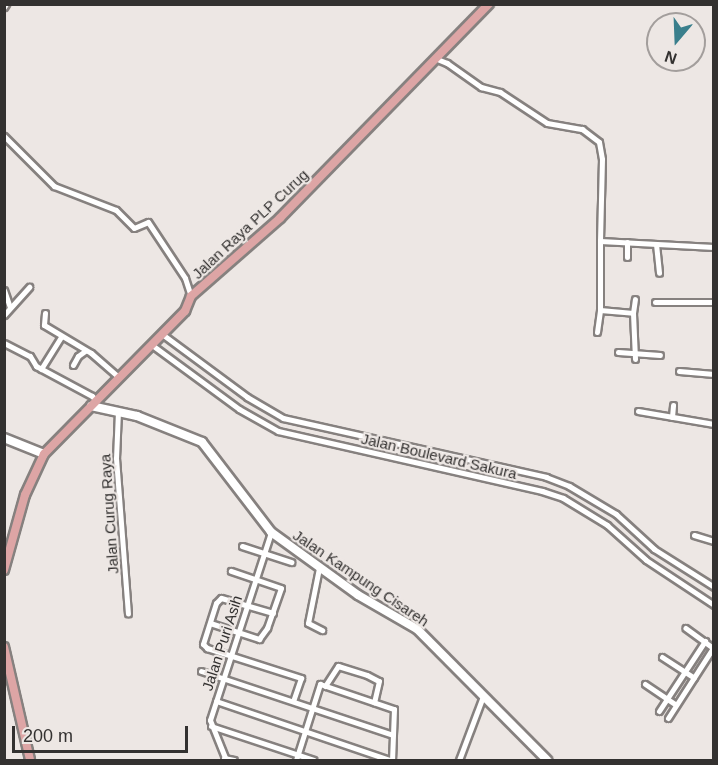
<!DOCTYPE html>
<html>
<head>
<meta charset="utf-8">
<style>
  body { margin:0 }
  #map { position:relative; width:718px; height:765px; overflow:hidden; background:#ede7e4; font-family:Arial,sans-serif }
  div>[style] { position:absolute }
  [style*='--x'] { left:calc(var(--x)*1px); top:calc(var(--y)*1px); width:calc(var(--w)*1px); rotate:calc(var(--a)*1deg) }
  .roads { filter:drop-shadow(2px 0 #86817f) drop-shadow(-2px 0 #86817f) drop-shadow(0 2px #86817f) drop-shadow(0 -2px #86817f) }
  .street>* { height:5px; margin:-2.5px; padding:0 2.5px; transform-origin:2.5px; border-radius:2.5px; background:#fff }
  .secondary>* { height:8px; margin:-4px; padding:0 4px; transform-origin:4px; border-radius:4px; background:#fff }
  .primary>* { height:8px; margin:-4px; padding:0 4px; transform-origin:4px; border-radius:4px; background:#dda5a5 }
  span { translate:-50% -50%; white-space:nowrap; text-align:center; line-height:1.15; -webkit-text-stroke:4.5px #ede7e4; paint-order:stroke }
  .street-label { font-size:15px; color:#333130 }
  .frame { position:absolute; inset:0; border:6px solid #333130; pointer-events:none }
  .north { position:absolute; left:646px; top:12px; width:60px; height:60px; box-sizing:border-box; background:#ede7e4; border:2px solid #a39e9c; border-radius:50%; rotate:199deg; font-size:16px; font-weight:700; line-height:24px; text-align:center; color:#333130 }
  .north::after { content:''; display:block; margin:auto; width:21px; height:27px; background:#3a7f8c; clip-path:polygon(50% 0,100% 100%,50% 72%,0 100%) }
  .scale { position:absolute; left:12px; top:726px; width:176px; height:27px; box-sizing:border-box; border:3px solid #333130; border-top:0; padding-left:8px; font-size:18px; line-height:21px; white-space:nowrap; color:#333130; -webkit-text-stroke:4px #ede7e4; paint-order:stroke }
</style>
</head>
<body>
<div id="map">
  <div class="roads">
    <div class="street">
      <div style="--x:4;--y:7;--w:4;--a:-56"></div>
      <div style="--x:437;--y:59;--w:11;--a:22"></div>
      <div style="--x:447;--y:63;--w:42;--a:35.2"></div>
      <div style="--x:481;--y:87;--w:20;--a:15"></div>
      <div style="--x:500;--y:92;--w:56;--a:33.4"></div>
      <div style="--x:547;--y:123;--w:36;--a:10"></div>
      <div style="--x:582;--y:129;--w:21;--a:37"></div>
      <div style="--x:599;--y:142;--w:17;--a:80"></div>
      <div style="--x:602;--y:159;--w:82;--a:91.4"></div>
      <div style="--x:600;--y:241;--w:114;--a:3"></div>
      <div style="--x:4;--y:136;--w:71;--a:45"></div>
      <div style="--x:54;--y:186;--w:66;--a:21.2"></div>
      <div style="--x:116;--y:210;--w:25;--a:45"></div>
      <div style="--x:134;--y:228;--w:15;--a:-23"></div>
      <div style="--x:148;--y:222;--w:67;--a:56.5"></div>
      <div style="--x:185;--y:278;--w:19;--a:72"></div>
      <div style="--x:600;--y:241;--w:69;--a:90"></div>
      <div style="--x:600;--y:310;--w:33;--a:5"></div>
      <div style="--x:633;--y:313;--w:14;--a:-82"></div>
      <div style="--x:627;--y:242;--w:15;--a:90"></div>
      <div style="--x:656;--y:244;--w:29;--a:84"></div>
      <div style="--x:4;--y:290;--w:18;--a:71"></div>
      <div style="--x:655;--y:302;--w:59;--a:0"></div>
      <div style="--x:45;--y:313;--w:12;--a:95"></div>
      <div style="--x:44;--y:325;--w:55;--a:30.8"></div>
      <div style="--x:91;--y:353;--w:37;--a:41"></div>
      <div style="--x:633;--y:313;--w:46;--a:87.5"></div>
      <div style="--x:4;--y:315;--w:38;--a:-48"></div>
      <div style="--x:597;--y:332;--w:22;--a:-82"></div>
      <div style="--x:162;--y:334;--w:106;--a:36.5"></div>
      <div style="--x:247;--y:397;--w:42;--a:30.3"></div>
      <div style="--x:283;--y:418;--w:270;--a:12.6"></div>
      <div style="--x:546;--y:477;--w:25;--a:21"></div>
      <div style="--x:569;--y:486;--w:55;--a:30.8"></div>
      <div style="--x:616;--y:514;--w:52;--a:42.6"></div>
      <div style="--x:654;--y:549;--w:71;--a:32.3"></div>
      <div style="--x:4;--y:343;--w:29;--a:27"></div>
      <div style="--x:30;--y:356;--w:12;--a:59"></div>
      <div style="--x:36;--y:366;--w:64;--a:28.2"></div>
      <div style="--x:92;--y:396;--w:6;--a:51"></div>
      <div style="--x:152;--y:345;--w:108;--a:36.3"></div>
      <div style="--x:239;--y:409;--w:45;--a:29.4"></div>
      <div style="--x:278;--y:431;--w:271;--a:12.8"></div>
      <div style="--x:542;--y:491;--w:22;--a:18"></div>
      <div style="--x:563;--y:498;--w:52;--a:31.5"></div>
      <div style="--x:607;--y:525;--w:52;--a:41.9"></div>
      <div style="--x:646;--y:560;--w:82;--a:33.5"></div>
      <div style="--x:618;--y:352;--w:42;--a:4.1"></div>
      <div style="--x:73;--y:365;--w:10;--a:-61"></div>
      <div style="--x:78;--y:356;--w:9;--a:-36"></div>
      <div style="--x:41;--y:369;--w:38;--a:-58"></div>
      <div style="--x:679;--y:371;--w:35;--a:5"></div>
      <div style="--x:118;--y:411;--w:47;--a:92.4"></div>
      <div style="--x:116;--y:458;--w:156;--a:85.6"></div>
      <div style="--x:638;--y:411;--w:77;--a:9.7"></div>
      <div style="--x:672;--y:417;--w:12;--a:-85"></div>
      <div style="--x:694;--y:535;--w:21;--a:17"></div>
      <div style="--x:242;--y:546;--w:52;--a:18.1"></div>
      <div style="--x:319;--y:568;--w:56;--a:101.3"></div>
      <div style="--x:308;--y:623;--w:16;--a:27"></div>
      <div style="--x:273;--y:613;--w:54;--a:-163.9"></div>
      <div style="--x:221;--y:598;--w:7;--a:135"></div>
      <div style="--x:216;--y:603;--w:43;--a:107.6"></div>
      <div style="--x:203;--y:644;--w:6;--a:45"></div>
      <div style="--x:207;--y:648;--w:99;--a:17.7"></div>
      <div style="--x:301;--y:678;--w:24;--a:109"></div>
      <div style="--x:210;--y:623;--w:52;--a:18.1"></div>
      <div style="--x:259;--y:639;--w:14;--a:-54"></div>
      <div style="--x:267;--y:628;--w:42;--a:-70.7"></div>
      <div style="--x:281;--y:588;--w:53;--a:-161.2"></div>
      <div style="--x:662;--y:657;--w:38;--a:33"></div>
      <div style="--x:201;--y:671;--w:202;--a:18.4"></div>
      <div style="--x:645;--y:684;--w:37;--a:34"></div>
      <div style="--x:325;--y:686;--w:24;--a:-57"></div>
      <div style="--x:338;--y:666;--w:30;--a:17"></div>
      <div style="--x:367;--y:675;--w:13;--a:27"></div>
      <div style="--x:379;--y:681;--w:22;--a:103"></div>
      <div style="--x:216;--y:701;--w:183;--a:18.8"></div>
      <div style="--x:659;--y:711;--w:84;--a:-56.7"></div>
      <div style="--x:668;--y:718;--w:83;--a:-57.3"></div>
      <div style="--x:713;--y:648;--w:34;--a:-144"></div>
      <div style="--x:211;--y:726;--w:108;--a:18.3"></div>
      <div style="--x:224;--y:758;--w:10;--a:11"></div>
      <div style="--x:226;--y:760;--w:43;--a:-111.8"></div>
      <div style="--x:210;--y:720;--w:198;--a:-72"></div>
      <div style="--x:296;--y:760;--w:80;--a:-72.5"></div>
      <div style="--x:320;--y:684;--w:78;--a:18.7"></div>
      <div style="--x:394;--y:709;--w:51;--a:92.2"></div>
      <div style="--x:459;--y:760;--w:68;--a:-69.4"></div>
    </div>
    <div class="secondary">
      <div style="--x:91;--y:406;--w:47;--a:12.3"></div>
      <div style="--x:137;--y:416;--w:70;--a:21.8"></div>
      <div style="--x:202;--y:442;--w:113;--a:52.5"></div>
      <div style="--x:271;--y:532;--w:107;--a:35.9"></div>
      <div style="--x:358;--y:595;--w:68;--a:30"></div>
      <div style="--x:417;--y:629;--w:185;--a:45.2"></div>
      <div style="--x:4;--y:438;--w:43;--a:21.8"></div>
    </div>
    <div class="primary">
      <div style="--x:4;--y:570;--w:78;--a:-74.4"></div>
      <div style="--x:25;--y:495;--w:45;--a:-65.1"></div>
      <div style="--x:44;--y:454;--w:201;--a:-45.4"></div>
      <div style="--x:185;--y:311;--w:16;--a:-68"></div>
      <div style="--x:191;--y:296;--w:118;--a:-41.2"></div>
      <div style="--x:280;--y:218;--w:299;--a:-45.7"></div>
      <div style="--x:4;--y:647;--w:116;--a:77"></div>
    </div>
  </div>
  <div class="street-label">
    <span style="left:250px;top:224px;rotate:-43deg">Jalan Raya PLP Curug</span>
    <span style="left:439px;top:456px;rotate:13deg">Jalan Boulevard Sakura</span>
    <span style="left:109px;top:514px;rotate:-94deg">Jalan Curug Raya</span>
    <span style="left:361px;top:578px;rotate:34deg">Jalan Kampung Cisareh</span>
    <span style="left:222px;top:643px;rotate:-72deg">Jalan Puri Asih</span>
  </div>
  <div class="frame"></div>
  <div class="north">N</div>
  <div class="scale">200 m</div>
</div>
</body>
</html>
